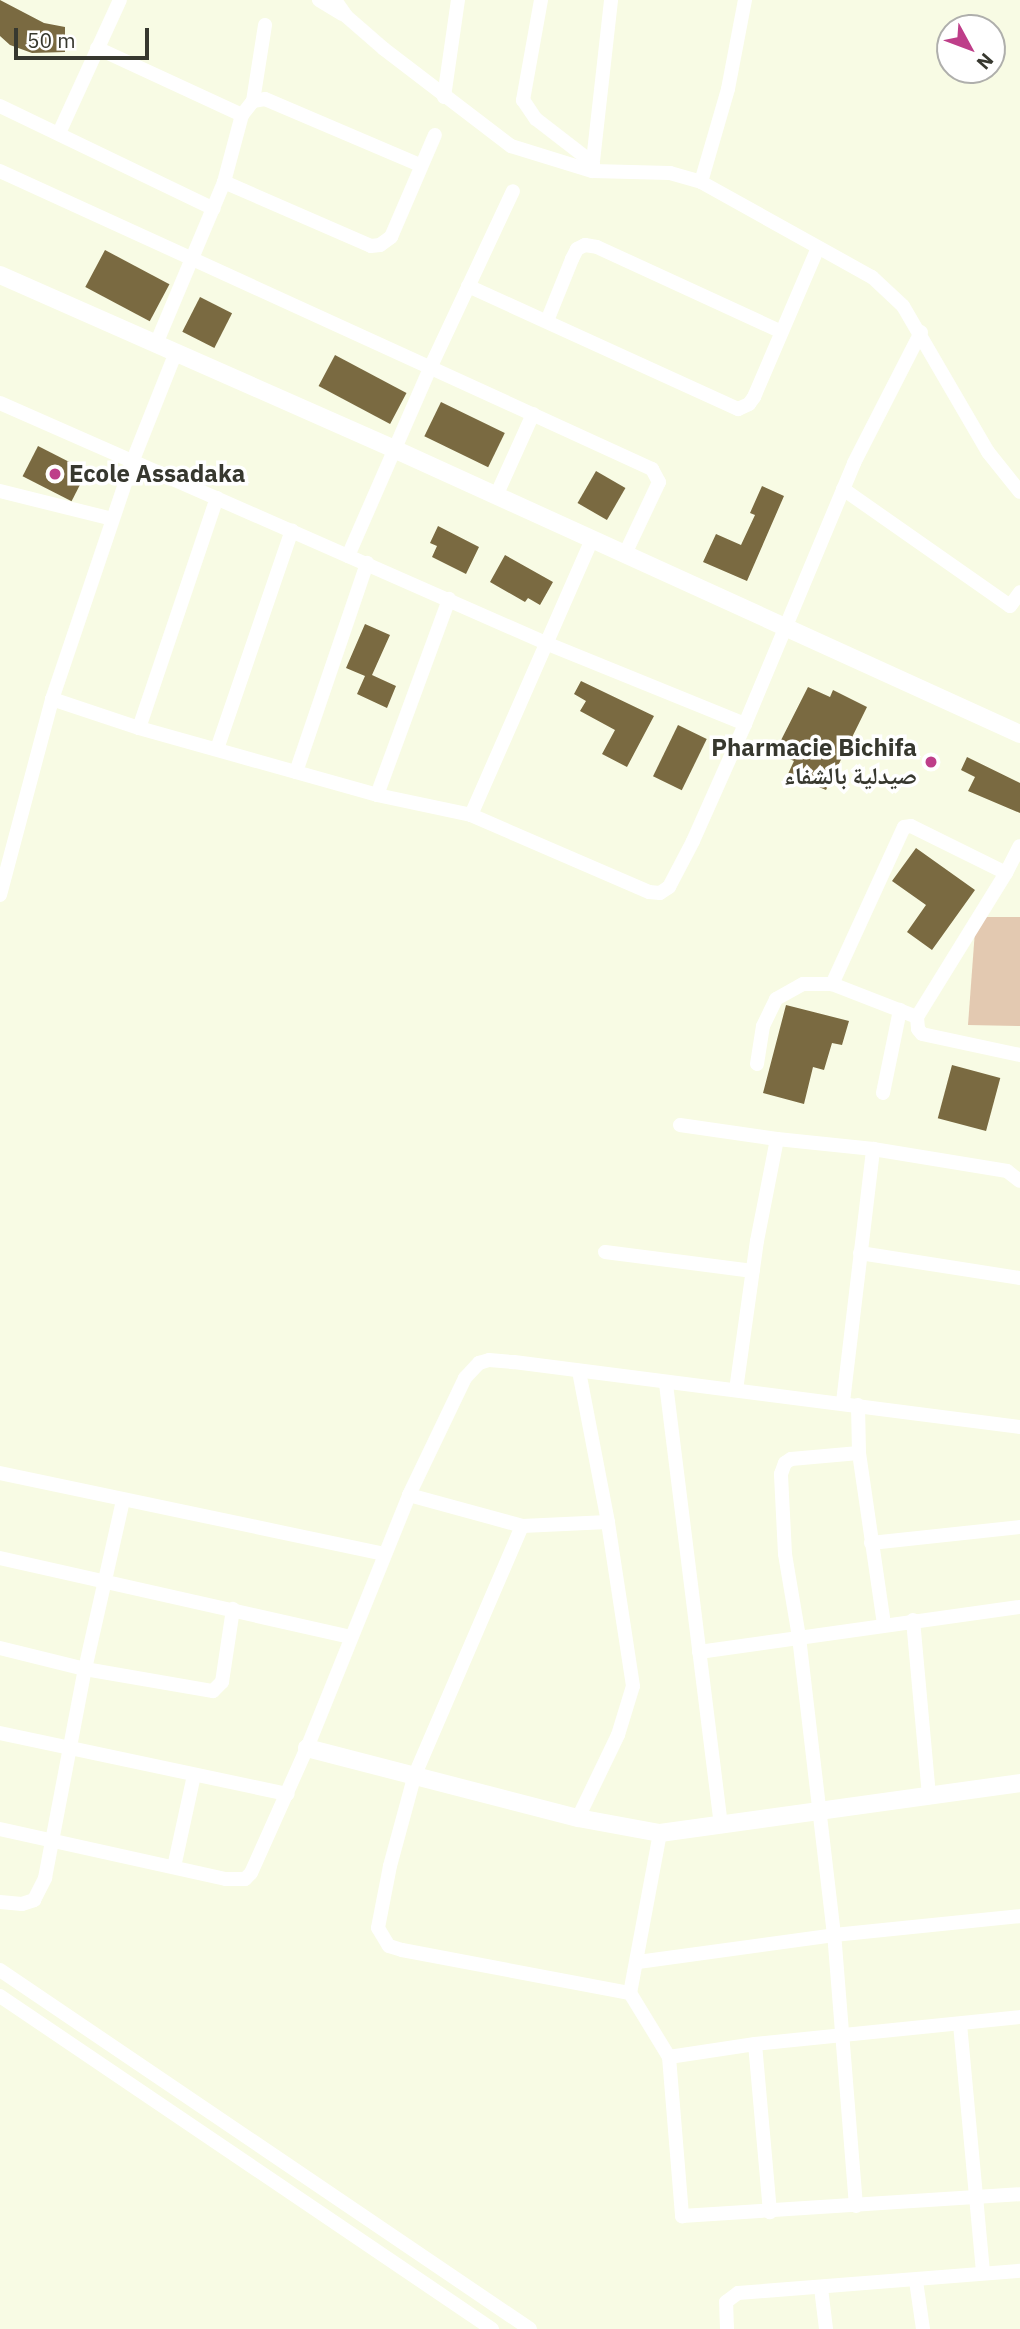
<!DOCTYPE html>
<html>
<head>
<meta charset="utf-8">
<style>
  body { margin:0 }
  #map { position:relative; width:1020px; height:2329px; overflow:hidden; background:#f8fbe4; font-family:"IBM Plex Sans","Noto Naskh Arabic",sans-serif }
  div>[style] { position:absolute }
  [style*='--x'] { left:calc(var(--x)*1px); top:calc(var(--y)*1px); width:calc(var(--w)*1px); rotate:calc(var(--a)*1deg) }
  .green>* { inset:0; background:#e3c9b1 }
  .building>* { inset:0; background:#7a6a41; transform-origin:0 0 }
  .minor>* { height:14px; margin:-7px; padding:0 7px; transform-origin:7px; border-radius:7px; background:#fff }
  .tertiary>* { height:18px; margin:-9px; padding:0 9px; transform-origin:9px; border-radius:9px; background:#fff }
  .dots>* { width:19px; height:19px; translate:-50% -50%; box-sizing:border-box; border:4px solid #fff; border-radius:50% }
  span { translate:-50% -50%; white-space:nowrap; text-align:center; line-height:1.15; -webkit-text-stroke:7px #fff; paint-order:stroke }
  .poi-label { font-size:24px; color:#37382f; font-weight:700 }
  .left { translate:0 -50%; text-align:left }
  .right { translate:-100% -50%; text-align:right }
  .north { position:absolute; left:936px; top:14px; width:70px; height:70px; box-sizing:border-box; background:#fff; border:2px solid #afafac; border-radius:50%; rotate:131deg; font-size:19px; font-weight:700; line-height:28px; text-align:center; color:#37382f }
  .north::after { content:''; display:block; margin:auto; width:24px; height:32px; background:#be3e89; clip-path:polygon(50% 0,100% 100%,50% 72%,0 100%) }
  .scale { position:absolute; left:14px; top:28px; width:135px; height:32px; box-sizing:border-box; border:4px solid #37382f; border-top:0; padding-left:9px; font-size:21px; line-height:24px; white-space:nowrap; color:#37382f; -webkit-text-stroke:5px #fff; paint-order:stroke }
</style>
</head>
<body>
<div id="map">
  <div class="green">
    <div style="clip-path:polygon(976px 917px,1020px 917px,1020px 1026px,968px 1025px)"></div>
  </div>
  <div class="building">
    <div style="clip-path:polygon(0 0,44px 23px,65px 27px,65px 52px,32px 53px,10px 45px,0 36px)"></div>
    <div style="left:105px;top:250px;width:73px;height:42px;rotate:28deg"></div>
    <div style="left:200px;top:297px;width:36px;height:39px;rotate:27deg"></div>
    <div style="left:335px;top:355px;width:81px;height:35px;rotate:28deg"></div>
    <div style="left:441px;top:402px;width:71px;height:38px;rotate:26deg"></div>
    <div style="left:38px;top:446px;width:55px;height:34px;rotate:27deg"></div>
    <div style="left:596px;top:471px;width:34px;height:37px;rotate:30deg"></div>
    <div style="clip-path:polygon(762px 486px,784px 496px,747px 581px,703px 562px,716px 534px,741px 545px,755px 515px,750px 513px)"></div>
    <div style="clip-path:polygon(438px 526px,479px 547px,466px 574px,432px 557px,437px 546px,430px 543px)"></div>
    <div style="clip-path:polygon(505px 555px,553px 582px,540px 605px,528px 598px,525px 602px,490px 582px)"></div>
    <div style="clip-path:polygon(365px 624px,390px 635px,372px 675px,396px 686px,387px 708px,357px 694px,365px 676px,346px 668px)"></div>
    <div style="clip-path:polygon(581px 681px,654px 716px,627px 767px,602px 754px,615px 730px,580px 711px,586px 701px,574px 694px)"></div>
    <div style="clip-path:polygon(808px 687px,830px 697px,833px 690px,867px 707px,826px 790px,788px 774px,794px 761px,775px 752px)"></div>
    <div style="left:678px;top:725px;width:32px;height:57px;rotate:26deg"></div>
    <div style="clip-path:polygon(967px 757px,1020px 783px,1020px 813px,968px 791px,975px 777px,961px 770px)"></div>
    <div style="clip-path:polygon(916px 848px,975px 890px,932px 950px,907px 932px,926px 905px,892px 881px)"></div>
    <div style="clip-path:polygon(786px 1005px,849px 1021px,842px 1045px,832px 1043px,824px 1070px,813px 1067px,804px 1104px,763px 1093px)"></div>
    <div style="left:952px;top:1065px;width:50px;height:55px;rotate:15deg"></div>
  </div>
  <div class="minor">
    <div style="--x:319;--y:0;--w:27;--a:31"></div>
    <div style="--x:335;--y:0;--w:19;--a:55"></div>
    <div style="--x:346;--y:16;--w:50;--a:41"></div>
    <div style="--x:384;--y:49;--w:160;--a:37.4"></div>
    <div style="--x:511;--y:146;--w:85;--a:17.2"></div>
    <div style="--x:592;--y:171;--w:78;--a:1.5"></div>
    <div style="--x:670;--y:173;--w:32;--a:16"></div>
    <div style="--x:701;--y:182;--w:196;--a:29.1"></div>
    <div style="--x:872;--y:277;--w:42;--a:43.1"></div>
    <div style="--x:903;--y:306;--w:169;--a:59.8"></div>
    <div style="--x:988;--y:452;--w:51;--a:51.3"></div>
    <div style="--x:541;--y:0;--w:102;--a:100.2"></div>
    <div style="--x:523;--y:100;--w:23;--a:56"></div>
    <div style="--x:536;--y:119;--w:72;--a:37.7"></div>
    <div style="--x:97;--y:48;--w:160;--a:24.8"></div>
    <div style="--x:444;--y:97;--w:98;--a:-81.8"></div>
    <div style="--x:253;--y:101;--w:77;--a:-81"></div>
    <div style="--x:0;--y:106;--w:237;--a:25.7"></div>
    <div style="--x:59;--y:133;--w:146;--a:-65.4"></div>
    <div style="--x:592;--y:170;--w:171;--a:-83.6"></div>
    <div style="--x:0;--y:171;--w:717;--a:24.56"></div>
    <div style="--x:652;--y:469;--w:15;--a:62"></div>
    <div style="--x:659;--y:482;--w:80;--a:115.3"></div>
    <div style="--x:224;--y:182;--w:160;--a:23.5"></div>
    <div style="--x:371;--y:246;--w:9;--a:-6"></div>
    <div style="--x:380;--y:245;--w:14;--a:-36"></div>
    <div style="--x:391;--y:237;--w:111;--a:-66.7"></div>
    <div style="--x:701;--y:182;--w:97;--a:-73.8"></div>
    <div style="--x:728;--y:89;--w:91;--a:-79.2"></div>
    <div style="--x:468;--y:286;--w:297;--a:24.5"></div>
    <div style="--x:738;--y:409;--w:12;--a:-24"></div>
    <div style="--x:749;--y:404;--w:9;--a:-54"></div>
    <div style="--x:754;--y:397;--w:162;--a:-66.8"></div>
    <div style="--x:547;--y:321;--w:67;--a:-68"></div>
    <div style="--x:572;--y:259;--w:11;--a:-63"></div>
    <div style="--x:577;--y:249;--w:9;--a:-27"></div>
    <div style="--x:585;--y:245;--w:12;--a:9"></div>
    <div style="--x:597;--y:247;--w:201;--a:24.7"></div>
    <div style="--x:156;--y:344;--w:176;--a:-67.2"></div>
    <div style="--x:224;--y:182;--w:69;--a:-75"></div>
    <div style="--x:242;--y:115;--w:18;--a:-52"></div>
    <div style="--x:253;--y:101;--w:12;--a:-9"></div>
    <div style="--x:265;--y:99;--w:168;--a:23.1"></div>
    <div style="--x:176;--y:352;--w:116;--a:111.7"></div>
    <div style="--x:133;--y:460;--w:252;--a:108.7"></div>
    <div style="--x:52;--y:699;--w:92;--a:18.4"></div>
    <div style="--x:139;--y:728;--w:247;--a:15.7"></div>
    <div style="--x:377;--y:795;--w:96;--a:12"></div>
    <div style="--x:471;--y:815;--w:194;--a:23.4"></div>
    <div style="--x:649;--y:892;--w:11;--a:5"></div>
    <div style="--x:660;--y:893;--w:11;--a:-34"></div>
    <div style="--x:669;--y:887;--w:52;--a:-62.4"></div>
    <div style="--x:693;--y:841;--w:128;--a:-66"></div>
    <div style="--x:0;--y:403;--w:599;--a:23.74"></div>
    <div style="--x:548;--y:644;--w:213;--a:22.1"></div>
    <div style="--x:745;--y:724;--w:283;--a:-67.3"></div>
    <div style="--x:854;--y:463;--w:147;--a:-62.9"></div>
    <div style="--x:843;--y:489;--w:204;--a:35"></div>
    <div style="--x:1010;--y:606;--w:17;--a:-54"></div>
    <div style="--x:0;--y:491;--w:115;--a:14"></div>
    <div style="--x:496;--y:496;--w:90;--a:-65.7"></div>
    <div style="--x:348;--y:556;--w:207;--a:-66.4"></div>
    <div style="--x:431;--y:366;--w:193;--a:-64.9"></div>
    <div style="--x:139;--y:728;--w:243;--a:-71.3"></div>
    <div style="--x:217;--y:749;--w:231;--a:-71.1"></div>
    <div style="--x:296;--y:772;--w:221;--a:-71.2"></div>
    <div style="--x:377;--y:795;--w:209;--a:-69.8"></div>
    <div style="--x:471;--y:815;--w:300;--a:-66.3"></div>
    <div style="--x:1006;--y:873;--w:106;--a:-153.7"></div>
    <div style="--x:911;--y:826;--w:7;--a:172"></div>
    <div style="--x:904;--y:827;--w:173;--a:114.6"></div>
    <div style="--x:832;--y:984;--w:91;--a:21.2"></div>
    <div style="--x:917;--y:1017;--w:169;--a:-58.3"></div>
    <div style="--x:1006;--y:873;--w:30;--a:-63"></div>
    <div style="--x:0;--y:895;--w:203;--a:-75.1"></div>
    <div style="--x:917;--y:1017;--w:12;--a:85"></div>
    <div style="--x:918;--y:1029;--w:6;--a:51"></div>
    <div style="--x:922;--y:1034;--w:100;--a:12.1"></div>
    <div style="--x:757;--y:1064;--w:38;--a:-81"></div>
    <div style="--x:763;--y:1026;--w:30;--a:-64"></div>
    <div style="--x:776;--y:999;--w:31;--a:-29"></div>
    <div style="--x:803;--y:984;--w:29;--a:0"></div>
    <div style="--x:883;--y:1093;--w:85;--a:-78.4"></div>
    <div style="--x:680;--y:1125;--w:98;--a:8.2"></div>
    <div style="--x:605;--y:1252;--w:149;--a:7.3"></div>
    <div style="--x:860;--y:1253;--w:162;--a:8.9"></div>
    <div style="--x:666;--y:1384;--w:444;--a:82.9"></div>
    <div style="--x:736;--y:1390;--w:150;--a:-82"></div>
    <div style="--x:757;--y:1241;--w:104;--a:-78.9"></div>
    <div style="--x:777;--y:1139;--w:97;--a:5.9"></div>
    <div style="--x:873;--y:1149;--w:136;--a:9.3"></div>
    <div style="--x:1007;--y:1171;--w:16;--a:38"></div>
    <div style="--x:843;--y:1402;--w:255;--a:-83.2"></div>
    <div style="--x:858;--y:1405;--w:48;--a:88.8"></div>
    <div style="--x:0;--y:1473;--w:391;--a:11.9"></div>
    <div style="--x:409;--y:1495;--w:117;--a:15.3"></div>
    <div style="--x:522;--y:1526;--w:86;--a:-2.7"></div>
    <div style="--x:522;--y:1526;--w:270;--a:113.3"></div>
    <div style="--x:415;--y:1774;--w:95;--a:105.2"></div>
    <div style="--x:390;--y:1866;--w:63;--a:101"></div>
    <div style="--x:378;--y:1928;--w:21;--a:59"></div>
    <div style="--x:389;--y:1946;--w:14;--a:17"></div>
    <div style="--x:402;--y:1950;--w:232;--a:10.7"></div>
    <div style="--x:871;--y:1543;--w:150;--a:-6.1"></div>
    <div style="--x:0;--y:1558;--w:360;--a:12.7"></div>
    <div style="--x:913;--y:1620;--w:178;--a:84.8"></div>
    <div style="--x:0;--y:1648;--w:88;--a:13.9"></div>
    <div style="--x:85;--y:1669;--w:130;--a:9.8"></div>
    <div style="--x:213;--y:1691;--w:13;--a:-45"></div>
    <div style="--x:222;--y:1682;--w:74;--a:-81.4"></div>
    <div style="--x:699;--y:1652;--w:324;--a:-8"></div>
    <div style="--x:0;--y:1733;--w:294;--a:12"></div>
    <div style="--x:578;--y:1818;--w:92;--a:-64.3"></div>
    <div style="--x:618;--y:1735;--w:51;--a:-73"></div>
    <div style="--x:633;--y:1686;--w:166;--a:-98.7"></div>
    <div style="--x:608;--y:1522;--w:154;--a:-100.9"></div>
    <div style="--x:0;--y:1829;--w:231;--a:12.5"></div>
    <div style="--x:226;--y:1879;--w:19;--a:0"></div>
    <div style="--x:245;--y:1879;--w:8;--a:-45"></div>
    <div style="--x:251;--y:1873;--w:137;--a:-65.9"></div>
    <div style="--x:307;--y:1748;--w:273;--a:-68"></div>
    <div style="--x:409;--y:1495;--w:130;--a:-64.4"></div>
    <div style="--x:465;--y:1378;--w:21;--a:-47"></div>
    <div style="--x:479;--y:1363;--w:10;--a:-17"></div>
    <div style="--x:489;--y:1360;--w:25;--a:5"></div>
    <div style="--x:514;--y:1362;--w:510;--a:7.32"></div>
    <div style="--x:660;--y:1833;--w:163;--a:100.6"></div>
    <div style="--x:630;--y:1993;--w:75;--a:58.6"></div>
    <div style="--x:669;--y:2057;--w:160;--a:85.3"></div>
    <div style="--x:682;--y:2216;--w:339;--a:-3.7"></div>
    <div style="--x:174;--y:1867;--w:94;--a:-77.7"></div>
    <div style="--x:0;--y:1902;--w:22;--a:5"></div>
    <div style="--x:22;--y:1904;--w:13;--a:-18"></div>
    <div style="--x:34;--y:1900;--w:25;--a:-63"></div>
    <div style="--x:45;--y:1878;--w:213;--a:-79.2"></div>
    <div style="--x:85;--y:1669;--w:173;--a:-77.3"></div>
    <div style="--x:638;--y:1962;--w:198;--a:-7.8"></div>
    <div style="--x:834;--y:1935;--w:187;--a:-5.8"></div>
    <div style="--x:0;--y:1970;--w:640;--a:34.11"></div>
    <div style="--x:0;--y:1996;--w:594;--a:34.09"></div>
    <div style="--x:960;--y:2024;--w:250;--a:84.7"></div>
    <div style="--x:755;--y:2044;--w:169;--a:84.9"></div>
    <div style="--x:669;--y:2057;--w:87;--a:-8.6"></div>
    <div style="--x:755;--y:2044;--w:266;--a:-5.8"></div>
    <div style="--x:856;--y:2206;--w:272;--a:-94.6"></div>
    <div style="--x:834;--y:1935;--w:300;--a:-96.7"></div>
    <div style="--x:799;--y:1637;--w:84;--a:-99.6"></div>
    <div style="--x:785;--y:1554;--w:80;--a:-92.9"></div>
    <div style="--x:781;--y:1474;--w:12;--a:-70"></div>
    <div style="--x:785;--y:1463;--w:7;--a:-34"></div>
    <div style="--x:791;--y:1459;--w:68;--a:-5"></div>
    <div style="--x:859;--y:1453;--w:173;--a:81.7"></div>
    <div style="--x:916;--y:2281;--w:49;--a:81.7"></div>
    <div style="--x:821;--y:2288;--w:41;--a:83"></div>
    <div style="--x:727;--y:2329;--w:27;--a:-92"></div>
    <div style="--x:726;--y:2302;--w:15;--a:-37"></div>
    <div style="--x:738;--y:2293;--w:283;--a:-4.5"></div>
  </div>
  <div class="tertiary">
    <div style="--x:0;--y:275;--w:431;--a:23.8"></div>
    <div style="--x:394;--y:449;--w:688;--a:24.48"></div>
    <div style="--x:307;--y:1748;--w:280;--a:14.5"></div>
    <div style="--x:578;--y:1818;--w:83;--a:10.4"></div>
    <div style="--x:660;--y:1833;--w:363;--a:-7.9"></div>
  </div>
  <div class="dots">
    <div style="left:55px;top:474px;background:#be3e89"></div>
    <div style="left:931px;top:762px;background:#be3e89"></div>
  </div>
  <div class="poi-label">
    <span class="left" style="left:69px;top:474px">Ecole Assadaka</span>
    <span class="right" style="left:917px;top:762px">Pharmacie Bichifa<br>صيدلية بالشفاء</span>
  </div>
  <div class="north">N</div>
  <div class="scale">50 m</div>
</div>
</body>
</html>
